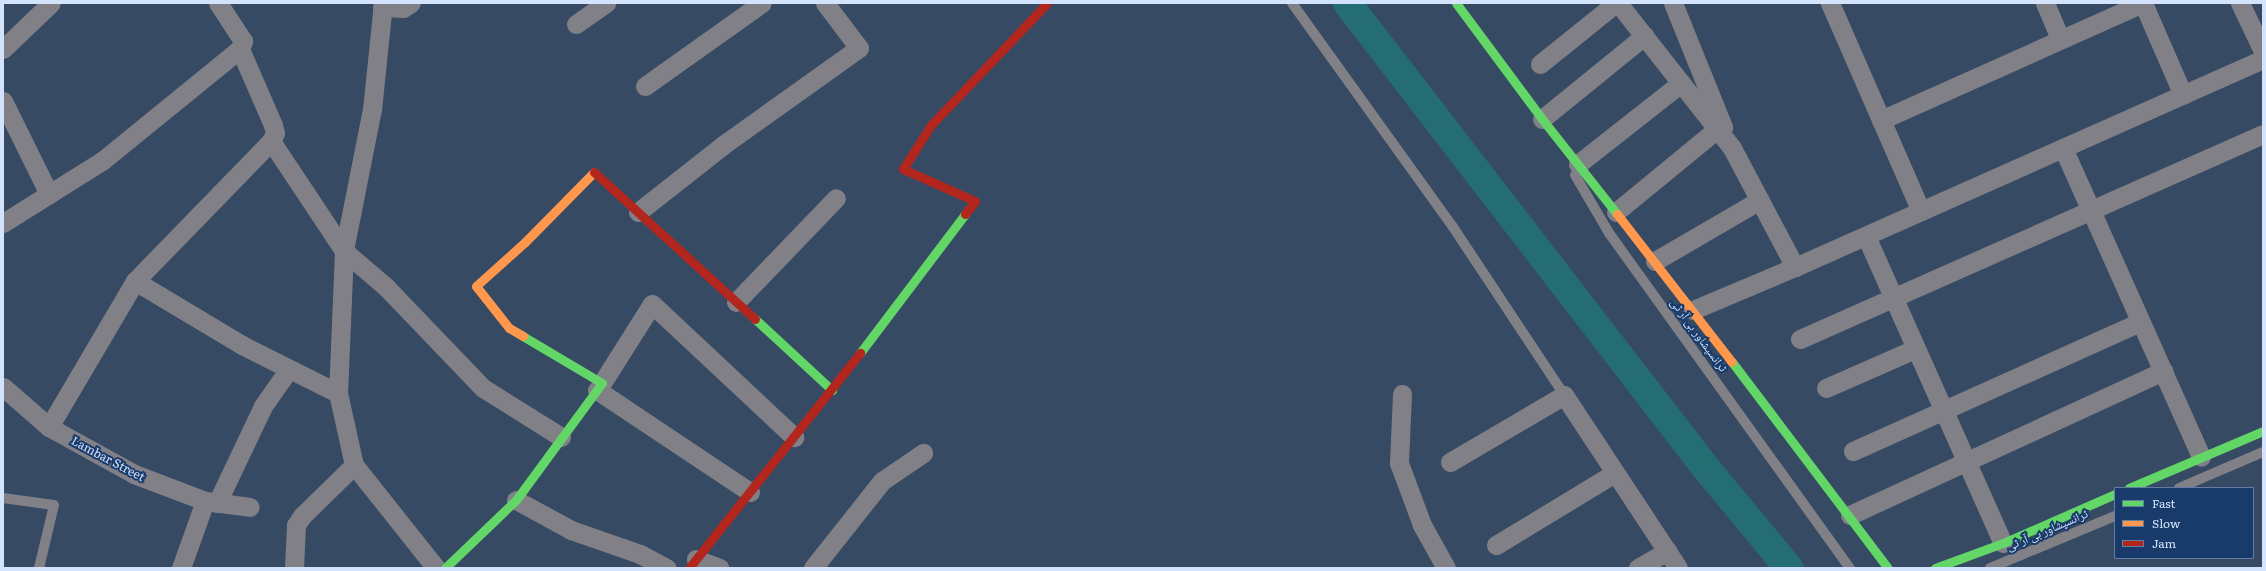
<!DOCTYPE html>
<html>
<head>
<meta charset="utf-8">
<style>
  body { margin:0 }
  #map { position:relative; width:2266px; height:571px; overflow:hidden; background:#364a64; font-family:Literata,"Noto Naskh Arabic",serif }
  div>[style] { position:absolute }
  [style*='--x'] { left:calc(var(--x)*1px); top:calc(var(--y)*1px); width:calc(var(--w)*1px); rotate:calc(var(--a)*1deg) }
  .river>* { height:29px; margin:-14.5px; padding:0 14.5px; transform-origin:14.5px; border-radius:14.5px; background:#246d72 }
  .lane>* { height:10px; margin:-5px; padding:0 5px; transform-origin:5px; border-radius:5px; background:#828087 }
  .street>* { height:19px; margin:-9.5px; padding:0 9.5px; transform-origin:9.5px; border-radius:9.5px; background:#828087 }
  .fast>* { height:9px; margin:-4.5px; padding:0 4.5px; transform-origin:4.5px; border-radius:4.5px; background:#63d668 }
  .slow>* { height:9px; margin:-4.5px; padding:0 4.5px; transform-origin:4.5px; border-radius:4.5px; background:#ff974d }
  .jam>* { height:9px; margin:-4.5px; padding:0 4.5px; transform-origin:4.5px; border-radius:4.5px; background:#b3261e }
  span { translate:-50% -50%; white-space:nowrap; text-align:center; line-height:1.15; -webkit-text-stroke:4px #183b6b; paint-order:stroke }
  .street-label { font-size:12px; color:#d3e3fb }
  .frame { position:absolute; inset:0; border:4px solid #d3e3fb; pointer-events:none }
  .legend { position:absolute; left:2114px; top:487px; width:140px; height:72px; box-sizing:border-box; background:#183b6b; border:1px solid #637ea5; margin:0; padding:5px 7px; list-style:none; font-size:12px; color:#d3e3fb }
  .legend li { display:flex; align-items:center; gap:8px; height:20px }
  .legend b { width:20px; border:1px solid #637ea5 }
</style>
</head>
<body>
<div id="map">
  <div class="river">
    <div style="--x:1347;--y:3;--w:586;--a:52.35"></div>
    <div style="--x:1705;--y:467;--w:131;--a:50.3"></div>
  </div>
  <div class="lane">
    <div style="--x:1292;--y:3;--w:276;--a:54.3"></div>
    <div style="--x:1453;--y:227;--w:201;--a:56.5"></div>
    <div style="--x:1575;--y:175;--w:67;--a:59.6"></div>
    <div style="--x:1609;--y:233;--w:413;--a:54.3"></div>
    <div style="--x:2179;--y:488;--w:91;--a:-23.2"></div>
    <div style="--x:3;--y:498;--w:51;--a:7.8"></div>
    <div style="--x:54;--y:505;--w:65;--a:103.4"></div>
    <div style="--x:1990;--y:568;--w:135;--a:-22.6"></div>
  </div>
  <div class="street">
    <div style="--x:383;--y:3;--w:107;--a:95.9"></div>
    <div style="--x:372;--y:109;--w:145;--a:101.2"></div>
    <div style="--x:344;--y:251;--w:142;--a:92.4"></div>
    <div style="--x:338;--y:393;--w:74;--a:77.5"></div>
    <div style="--x:354;--y:465;--w:132;--a:51.5"></div>
    <div style="--x:1618;--y:3;--w:184;--a:51.8"></div>
    <div style="--x:1732;--y:148;--w:135;--a:62.1"></div>
    <div style="--x:1673;--y:3;--w:134;--a:68"></div>
    <div style="--x:1830;--y:3;--w:227;--a:66.4"></div>
    <div style="--x:2045;--y:3;--w:39;--a:67"></div>
    <div style="--x:2143;--y:3;--w:100;--a:66.5"></div>
    <div style="--x:2240;--y:3;--w:53;--a:64.4"></div>
    <div style="--x:382;--y:7;--w:21;--a:3"></div>
    <div style="--x:403;--y:8;--w:9;--a:-32"></div>
    <div style="--x:576;--y:24;--w:37;--a:-35"></div>
    <div style="--x:3;--y:49;--w:66;--a:-43.8"></div>
    <div style="--x:1540;--y:64;--w:97;--a:-38.8"></div>
    <div style="--x:645;--y:86;--w:143;--a:-35.4"></div>
    <div style="--x:3;--y:101;--w:104;--a:63.7"></div>
    <div style="--x:1542;--y:119;--w:132;--a:-39.1"></div>
    <div style="--x:1881;--y:120;--w:287;--a:-24.1"></div>
    <div style="--x:271;--y:141;--w:132;--a:56.4"></div>
    <div style="--x:344;--y:251;--w:55;--a:40.6"></div>
    <div style="--x:386;--y:287;--w:140;--a:46.2"></div>
    <div style="--x:483;--y:388;--w:92;--a:32.1"></div>
    <div style="--x:2063;--y:148;--w:338;--a:65.9"></div>
    <div style="--x:1578;--y:164;--w:131;--a:-38.2"></div>
    <div style="--x:638;--y:212;--w:108;--a:-38.2"></div>
    <div style="--x:723;--y:145;--w:167;--a:-35.5"></div>
    <div style="--x:859;--y:48;--w:56;--a:-127.1"></div>
    <div style="--x:1616;--y:212;--w:131;--a:-39.4"></div>
    <div style="--x:3;--y:223;--w:117;--a:-32.1"></div>
    <div style="--x:102;--y:161;--w:178;--a:-39.1"></div>
    <div style="--x:240;--y:49;--w:9;--a:-69"></div>
    <div style="--x:243;--y:41;--w:45;--a:-123.3"></div>
    <div style="--x:1866;--y:236;--w:336;--a:66"></div>
    <div style="--x:1655;--y:261;--w:121;--a:-30.2"></div>
    <div style="--x:135;--y:281;--w:125;--a:30.9"></div>
    <div style="--x:242;--y:345;--w:107;--a:26.6"></div>
    <div style="--x:736;--y:302;--w:144;--a:-46.1"></div>
    <div style="--x:1693;--y:310;--w:111;--a:-22.9"></div>
    <div style="--x:1795;--y:267;--w:512;--a:-23.96"></div>
    <div style="--x:1800;--y:339;--w:506;--a:-23.88"></div>
    <div style="--x:602;--y:383;--w:93;--a:-57.7"></div>
    <div style="--x:652;--y:304;--w:195;--a:43.1"></div>
    <div style="--x:3;--y:387;--w:61;--a:41"></div>
    <div style="--x:49;--y:427;--w:97;--a:28.9"></div>
    <div style="--x:134;--y:474;--w:76;--a:20.8"></div>
    <div style="--x:205;--y:501;--w:45;--a:7.6"></div>
    <div style="--x:1826;--y:388;--w:97;--a:-23.7"></div>
    <div style="--x:597;--y:390;--w:184;--a:33.7"></div>
    <div style="--x:1402;--y:394;--w:69;--a:92.5"></div>
    <div style="--x:1399;--y:463;--w:66;--a:69.6"></div>
    <div style="--x:1422;--y:525;--w:49;--a:60.8"></div>
    <div style="--x:49;--y:427;--w:169;--a:-59.5"></div>
    <div style="--x:135;--y:281;--w:195;--a:-45.8"></div>
    <div style="--x:271;--y:141;--w:9;--a:-63"></div>
    <div style="--x:275;--y:133;--w:8;--a:-104"></div>
    <div style="--x:273;--y:125;--w:83;--a:-113.5"></div>
    <div style="--x:1853;--y:451;--w:315;--a:-24.2"></div>
    <div style="--x:1450;--y:462;--w:132;--a:-30.4"></div>
    <div style="--x:1564;--y:395;--w:207;--a:56.6"></div>
    <div style="--x:516;--y:500;--w:63;--a:28.6"></div>
    <div style="--x:571;--y:530;--w:73;--a:19.2"></div>
    <div style="--x:640;--y:554;--w:30;--a:28"></div>
    <div style="--x:217;--y:503;--w:107;--a:-64.6"></div>
    <div style="--x:263;--y:406;--w:45;--a:-54.9"></div>
    <div style="--x:1850;--y:515;--w:345;--a:-24.7"></div>
    <div style="--x:1496;--y:545;--w:139;--a:-31.2"></div>
    <div style="--x:696;--y:559;--w:25;--a:21"></div>
    <div style="--x:181;--y:568;--w:71;--a:-70.3"></div>
    <div style="--x:294;--y:568;--w:43;--a:-87.3"></div>
    <div style="--x:296;--y:525;--w:11;--a:-56"></div>
    <div style="--x:302;--y:516;--w:73;--a:-44.4"></div>
    <div style="--x:813;--y:568;--w:111;--a:-51.6"></div>
    <div style="--x:882;--y:481;--w:50;--a:-34.3"></div>
    <div style="--x:1638;--y:568;--w:34;--a:-30"></div>
  </div>
  <div class="fast">
    <div style="--x:1456;--y:3;--w:144;--a:53.4"></div>
    <div style="--x:1542;--y:119;--w:121;--a:51.7"></div>
    <div style="--x:755;--y:319;--w:105;--a:42.7"></div>
    <div style="--x:860;--y:353;--w:174;--a:-52.9"></div>
    <div style="--x:1732;--y:362;--w:258;--a:52.9"></div>
    <div style="--x:2129;--y:488;--w:146;--a:-23"></div>
    <div style="--x:445;--y:568;--w:98;--a:-43.8"></div>
    <div style="--x:516;--y:500;--w:145;--a:-53.7"></div>
    <div style="--x:602;--y:383;--w:92;--a:-149.3"></div>
    <div style="--x:1935;--y:568;--w:72;--a:-20.2"></div>
    <div style="--x:2003;--y:543;--w:122;--a:-23.6"></div>
  </div>
  <div class="slow">
    <div style="--x:1617;--y:214;--w:187;--a:52.2"></div>
    <div style="--x:523;--y:336;--w:16;--a:-150"></div>
    <div style="--x:509;--y:328;--w:53;--a:-128.2"></div>
    <div style="--x:476;--y:286;--w:66;--a:-41.9"></div>
    <div style="--x:525;--y:242;--w:98;--a:-45.4"></div>
  </div>
  <div class="jam">
    <div style="--x:594;--y:172;--w:218;--a:42.4"></div>
    <div style="--x:965;--y:214;--w:16;--a:-52"></div>
    <div style="--x:975;--y:201;--w:79;--a:-156"></div>
    <div style="--x:903;--y:169;--w:52;--a:-57.5"></div>
    <div style="--x:931;--y:125;--w:168;--a:-46.4"></div>
    <div style="--x:689;--y:568;--w:275;--a:-51.5"></div>
  </div>
  <div class="street-label">
    <span style="left:1699px;top:335px;rotate:54deg">ٹرانسپشاور بی آر ٹی</span>
    <span style="left:108px;top:459px;rotate:28deg">Lambar Street</span>
    <span style="left:2047px;top:530px;rotate:-23deg">ٹرانسپشاور بی آر ٹی</span>
  </div>
  <div class="frame"></div>
  <ul class="legend">
  <li><b style="height:5px;background:#63d668"></b>Fast</li>
  <li><b style="height:5px;background:#ff974d"></b>Slow</li>
  <li><b style="height:5px;background:#b3261e"></b>Jam</li>
  </ul>
</div>
</body>
</html>
